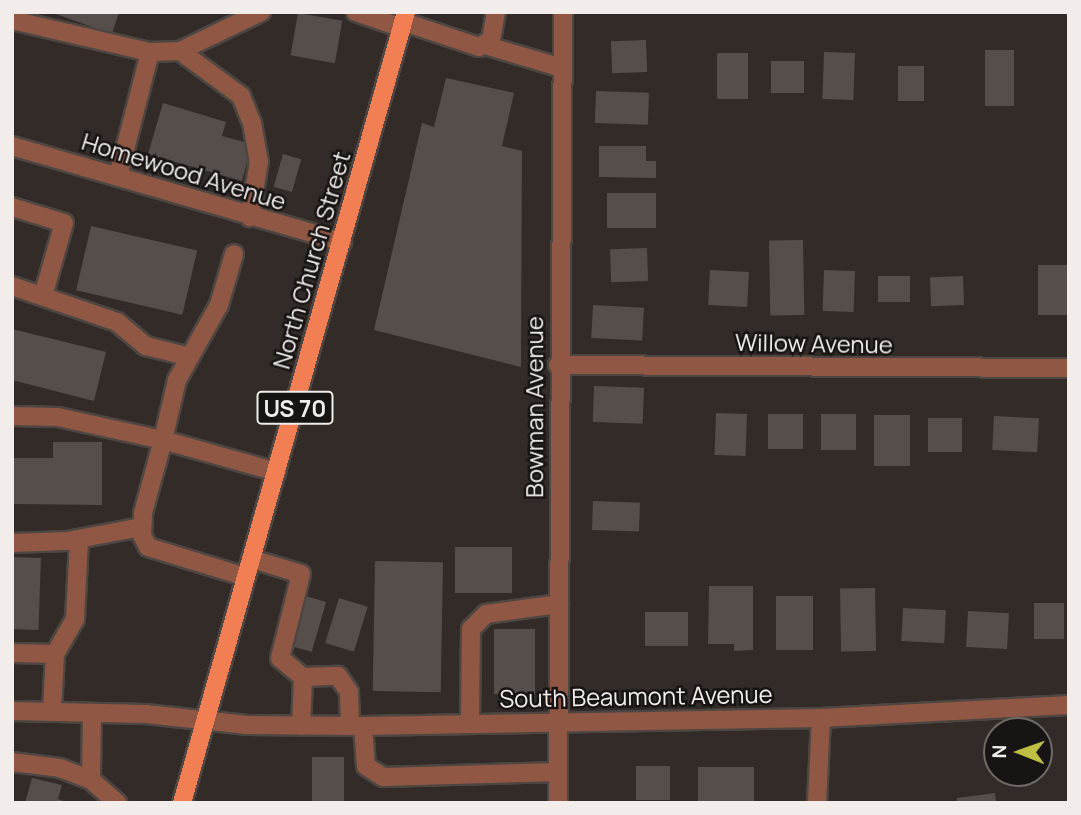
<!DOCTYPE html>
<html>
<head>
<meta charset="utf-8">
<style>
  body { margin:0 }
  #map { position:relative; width:1081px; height:815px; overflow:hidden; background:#322b27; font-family:Manrope,sans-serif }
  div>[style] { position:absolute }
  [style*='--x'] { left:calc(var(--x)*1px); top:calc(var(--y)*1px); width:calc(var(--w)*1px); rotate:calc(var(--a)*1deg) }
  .building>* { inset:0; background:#564e4b; transform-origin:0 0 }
  .roads { filter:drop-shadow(2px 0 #4d4642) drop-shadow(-2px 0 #4d4642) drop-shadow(0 2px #4d4642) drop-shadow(0 -2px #4d4642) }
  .minor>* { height:18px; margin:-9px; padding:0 9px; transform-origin:9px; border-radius:9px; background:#905844 }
  .major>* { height:18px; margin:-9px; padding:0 9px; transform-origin:9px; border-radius:9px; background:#f27f54 }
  span { translate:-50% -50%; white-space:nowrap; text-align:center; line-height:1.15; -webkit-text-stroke:5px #171413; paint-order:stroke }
  .shield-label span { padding:2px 5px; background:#171413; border:2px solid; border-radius:5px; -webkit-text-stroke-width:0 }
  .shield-label { font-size:23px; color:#f2edeb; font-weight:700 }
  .street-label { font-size:24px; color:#f2edeb }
  .frame { position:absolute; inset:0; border:14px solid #f2edeb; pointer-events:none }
  .north { position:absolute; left:983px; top:717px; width:70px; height:70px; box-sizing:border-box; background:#171413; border:2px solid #6f6b69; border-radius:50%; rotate:271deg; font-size:19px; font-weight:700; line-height:28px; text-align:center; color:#f2edeb }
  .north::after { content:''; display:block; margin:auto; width:24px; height:32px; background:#bebf42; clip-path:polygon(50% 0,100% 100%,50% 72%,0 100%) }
</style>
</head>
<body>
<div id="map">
  <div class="building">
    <div style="clip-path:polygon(50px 12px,119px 12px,112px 34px)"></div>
    <div style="left:298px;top:13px;width:45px;height:43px;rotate:10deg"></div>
    <div style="left:646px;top:40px;width:32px;height:35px;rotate:88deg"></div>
    <div style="left:985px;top:50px;width:29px;height:56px"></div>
    <div style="left:824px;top:52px;width:31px;height:47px;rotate:2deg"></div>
    <div style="left:717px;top:53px;width:31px;height:46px"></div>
    <div style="left:771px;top:61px;width:33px;height:32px"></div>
    <div style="left:898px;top:66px;width:26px;height:35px"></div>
    <div style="clip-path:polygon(446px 78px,514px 93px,502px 146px,522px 151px,521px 367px,374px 330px,422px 123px,434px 127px)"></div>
    <div style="left:596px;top:91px;width:53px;height:32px;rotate:2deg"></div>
    <div style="clip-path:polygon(163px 103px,226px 122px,222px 136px,252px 144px,242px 181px,148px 154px)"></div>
    <div style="clip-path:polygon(599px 146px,646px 146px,646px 161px,656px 161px,656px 178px,599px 177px)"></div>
    <div style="left:283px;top:154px;width:19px;height:34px;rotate:16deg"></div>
    <div style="left:607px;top:193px;width:49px;height:35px"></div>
    <div style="left:91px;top:226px;width:109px;height:66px;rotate:13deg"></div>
    <div style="left:803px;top:240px;width:75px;height:34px;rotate:89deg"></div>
    <div style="left:647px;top:248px;width:33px;height:37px;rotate:88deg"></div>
    <div style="left:1038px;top:265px;width:31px;height:50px"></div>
    <div style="left:710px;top:270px;width:39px;height:35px;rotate:3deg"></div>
    <div style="left:824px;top:270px;width:31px;height:41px;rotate:2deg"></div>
    <div style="left:878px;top:276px;width:32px;height:26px"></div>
    <div style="left:963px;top:276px;width:29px;height:33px;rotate:88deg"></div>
    <div style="left:593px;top:305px;width:51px;height:33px;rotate:3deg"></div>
    <div style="clip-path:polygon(12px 329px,106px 352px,94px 401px,12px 380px)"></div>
    <div style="left:594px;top:386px;width:50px;height:36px;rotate:2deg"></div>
    <div style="left:716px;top:413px;width:31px;height:42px;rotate:2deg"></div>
    <div style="left:768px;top:414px;width:35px;height:35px"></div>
    <div style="left:821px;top:414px;width:35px;height:36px"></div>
    <div style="left:874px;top:415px;width:36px;height:51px"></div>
    <div style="left:994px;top:416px;width:45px;height:34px;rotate:3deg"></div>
    <div style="left:928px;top:418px;width:34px;height:34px"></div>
    <div style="clip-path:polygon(53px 442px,102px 442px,102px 505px,12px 504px,12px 458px,53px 458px)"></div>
    <div style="left:593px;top:501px;width:47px;height:29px;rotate:2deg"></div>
    <div style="left:455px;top:547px;width:57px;height:46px"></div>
    <div style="left:12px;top:557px;width:29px;height:72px;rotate:2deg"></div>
    <div style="left:375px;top:561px;width:68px;height:130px;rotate:1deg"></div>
    <div style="clip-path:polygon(709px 586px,753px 586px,753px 650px,734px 651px,734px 644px,708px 644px)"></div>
    <div style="left:875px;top:588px;width:63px;height:35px;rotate:89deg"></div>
    <div style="left:302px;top:595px;width:25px;height:52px;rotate:16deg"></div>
    <div style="left:813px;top:596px;width:54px;height:37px;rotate:90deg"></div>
    <div style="left:339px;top:598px;width:30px;height:47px;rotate:17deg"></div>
    <div style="left:1034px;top:603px;width:30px;height:36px"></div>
    <div style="left:903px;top:608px;width:43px;height:33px;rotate:3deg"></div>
    <div style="left:968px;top:611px;width:41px;height:36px;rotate:3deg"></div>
    <div style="left:645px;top:612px;width:43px;height:34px"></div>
    <div style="left:494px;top:629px;width:41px;height:65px"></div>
    <div style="left:312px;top:757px;width:32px;height:46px"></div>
    <div style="left:636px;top:766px;width:34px;height:34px"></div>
    <div style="left:698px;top:767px;width:56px;height:36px"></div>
    <div style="clip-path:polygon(32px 778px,62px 785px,58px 799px,69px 803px,25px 803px)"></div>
    <div style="clip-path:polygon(995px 793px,996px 803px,957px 803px,957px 798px)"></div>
  </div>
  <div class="roads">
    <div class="minor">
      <div style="--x:356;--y:12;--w:49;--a:19.2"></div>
      <div style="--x:12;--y:20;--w:142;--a:13.1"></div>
      <div style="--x:150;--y:52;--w:129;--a:104.4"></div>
      <div style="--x:404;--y:22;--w:79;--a:18.4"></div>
      <div style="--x:479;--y:47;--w:14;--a:-30"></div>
      <div style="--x:491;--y:40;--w:28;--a:-80"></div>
      <div style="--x:488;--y:46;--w:77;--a:16.6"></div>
      <div style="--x:180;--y:51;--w:76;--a:36.4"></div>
      <div style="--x:241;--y:96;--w:29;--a:68"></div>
      <div style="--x:252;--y:123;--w:39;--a:80"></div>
      <div style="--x:259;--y:161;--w:57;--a:99.1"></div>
      <div style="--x:150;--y:52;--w:30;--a:-2"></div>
      <div style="--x:180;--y:51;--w:90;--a:-25.7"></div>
      <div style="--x:12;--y:146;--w:344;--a:16.2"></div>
      <div style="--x:12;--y:207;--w:54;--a:17.1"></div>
      <div style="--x:64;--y:223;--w:76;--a:106"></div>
      <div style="--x:12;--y:286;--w:111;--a:18.9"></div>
      <div style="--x:117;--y:322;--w:38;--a:40"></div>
      <div style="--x:146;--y:346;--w:45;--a:14"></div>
      <div style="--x:558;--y:365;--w:511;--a:0.34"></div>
      <div style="--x:12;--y:416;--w:46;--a:1.2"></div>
      <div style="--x:58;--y:417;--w:107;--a:12.4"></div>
      <div style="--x:163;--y:440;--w:62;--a:-76.9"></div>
      <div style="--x:177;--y:380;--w:86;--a:-60.8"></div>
      <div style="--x:219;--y:305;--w:53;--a:-73.6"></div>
      <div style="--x:12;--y:543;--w:55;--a:-2.1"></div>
      <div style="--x:67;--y:541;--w:76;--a:-10.6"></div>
      <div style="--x:252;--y:559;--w:51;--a:17"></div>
      <div style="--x:301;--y:574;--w:87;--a:104"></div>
      <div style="--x:280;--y:658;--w:30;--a:40"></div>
      <div style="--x:303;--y:677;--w:49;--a:92.3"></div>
      <div style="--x:246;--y:577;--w:102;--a:-163"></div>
      <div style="--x:148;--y:547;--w:13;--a:-117"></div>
      <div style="--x:142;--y:535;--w:22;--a:-87"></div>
      <div style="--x:143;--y:513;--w:76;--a:-74.7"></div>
      <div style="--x:163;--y:440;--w:118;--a:15.7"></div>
      <div style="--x:12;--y:653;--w:43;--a:1.3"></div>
      <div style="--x:55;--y:654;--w:58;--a:93"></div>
      <div style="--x:55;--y:654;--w:40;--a:-60.3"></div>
      <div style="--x:75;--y:619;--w:80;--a:-87.1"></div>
      <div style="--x:303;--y:677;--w:35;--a:-2"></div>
      <div style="--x:338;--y:676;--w:19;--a:55"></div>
      <div style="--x:349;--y:692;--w:34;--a:88"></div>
      <div style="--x:12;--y:711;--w:134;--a:1.3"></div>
      <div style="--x:146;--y:714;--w:102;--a:6.2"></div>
      <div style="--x:247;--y:725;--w:116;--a:0.5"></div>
      <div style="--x:363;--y:726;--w:458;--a:-1"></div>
      <div style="--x:821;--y:718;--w:248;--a:-3"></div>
      <div style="--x:92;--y:713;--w:67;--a:90.9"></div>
      <div style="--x:91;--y:780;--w:35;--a:41"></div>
      <div style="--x:470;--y:722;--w:93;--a:-89.4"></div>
      <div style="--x:471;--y:629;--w:21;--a:-45"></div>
      <div style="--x:486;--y:614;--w:74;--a:-7.8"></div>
      <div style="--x:363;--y:726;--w:40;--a:85.7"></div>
      <div style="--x:366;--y:766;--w:20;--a:33"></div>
      <div style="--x:383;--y:777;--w:175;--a:-1.6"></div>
      <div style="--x:12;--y:762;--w:48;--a:7.1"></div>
      <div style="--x:60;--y:768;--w:33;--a:21"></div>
      <div style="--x:558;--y:803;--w:791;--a:-89.64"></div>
      <div style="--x:817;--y:803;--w:85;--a:-87.3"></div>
    </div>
    <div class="major">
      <div style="--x:182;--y:803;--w:822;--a:-74.19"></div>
    </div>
  </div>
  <div class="shield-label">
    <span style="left:295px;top:408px">US 70</span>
  </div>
  <div class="street-label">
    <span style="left:184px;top:171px;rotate:17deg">Homewood Avenue</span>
    <span style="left:311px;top:260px;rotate:-74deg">North Church Street</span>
    <span style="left:814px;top:343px;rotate:1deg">Willow Avenue</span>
    <span style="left:534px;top:407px;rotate:-90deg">Bowman Avenue</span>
    <span style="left:636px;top:696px;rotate:-1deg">South Beaumont Avenue</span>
  </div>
  <div class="frame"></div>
  <div class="north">N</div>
</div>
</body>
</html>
